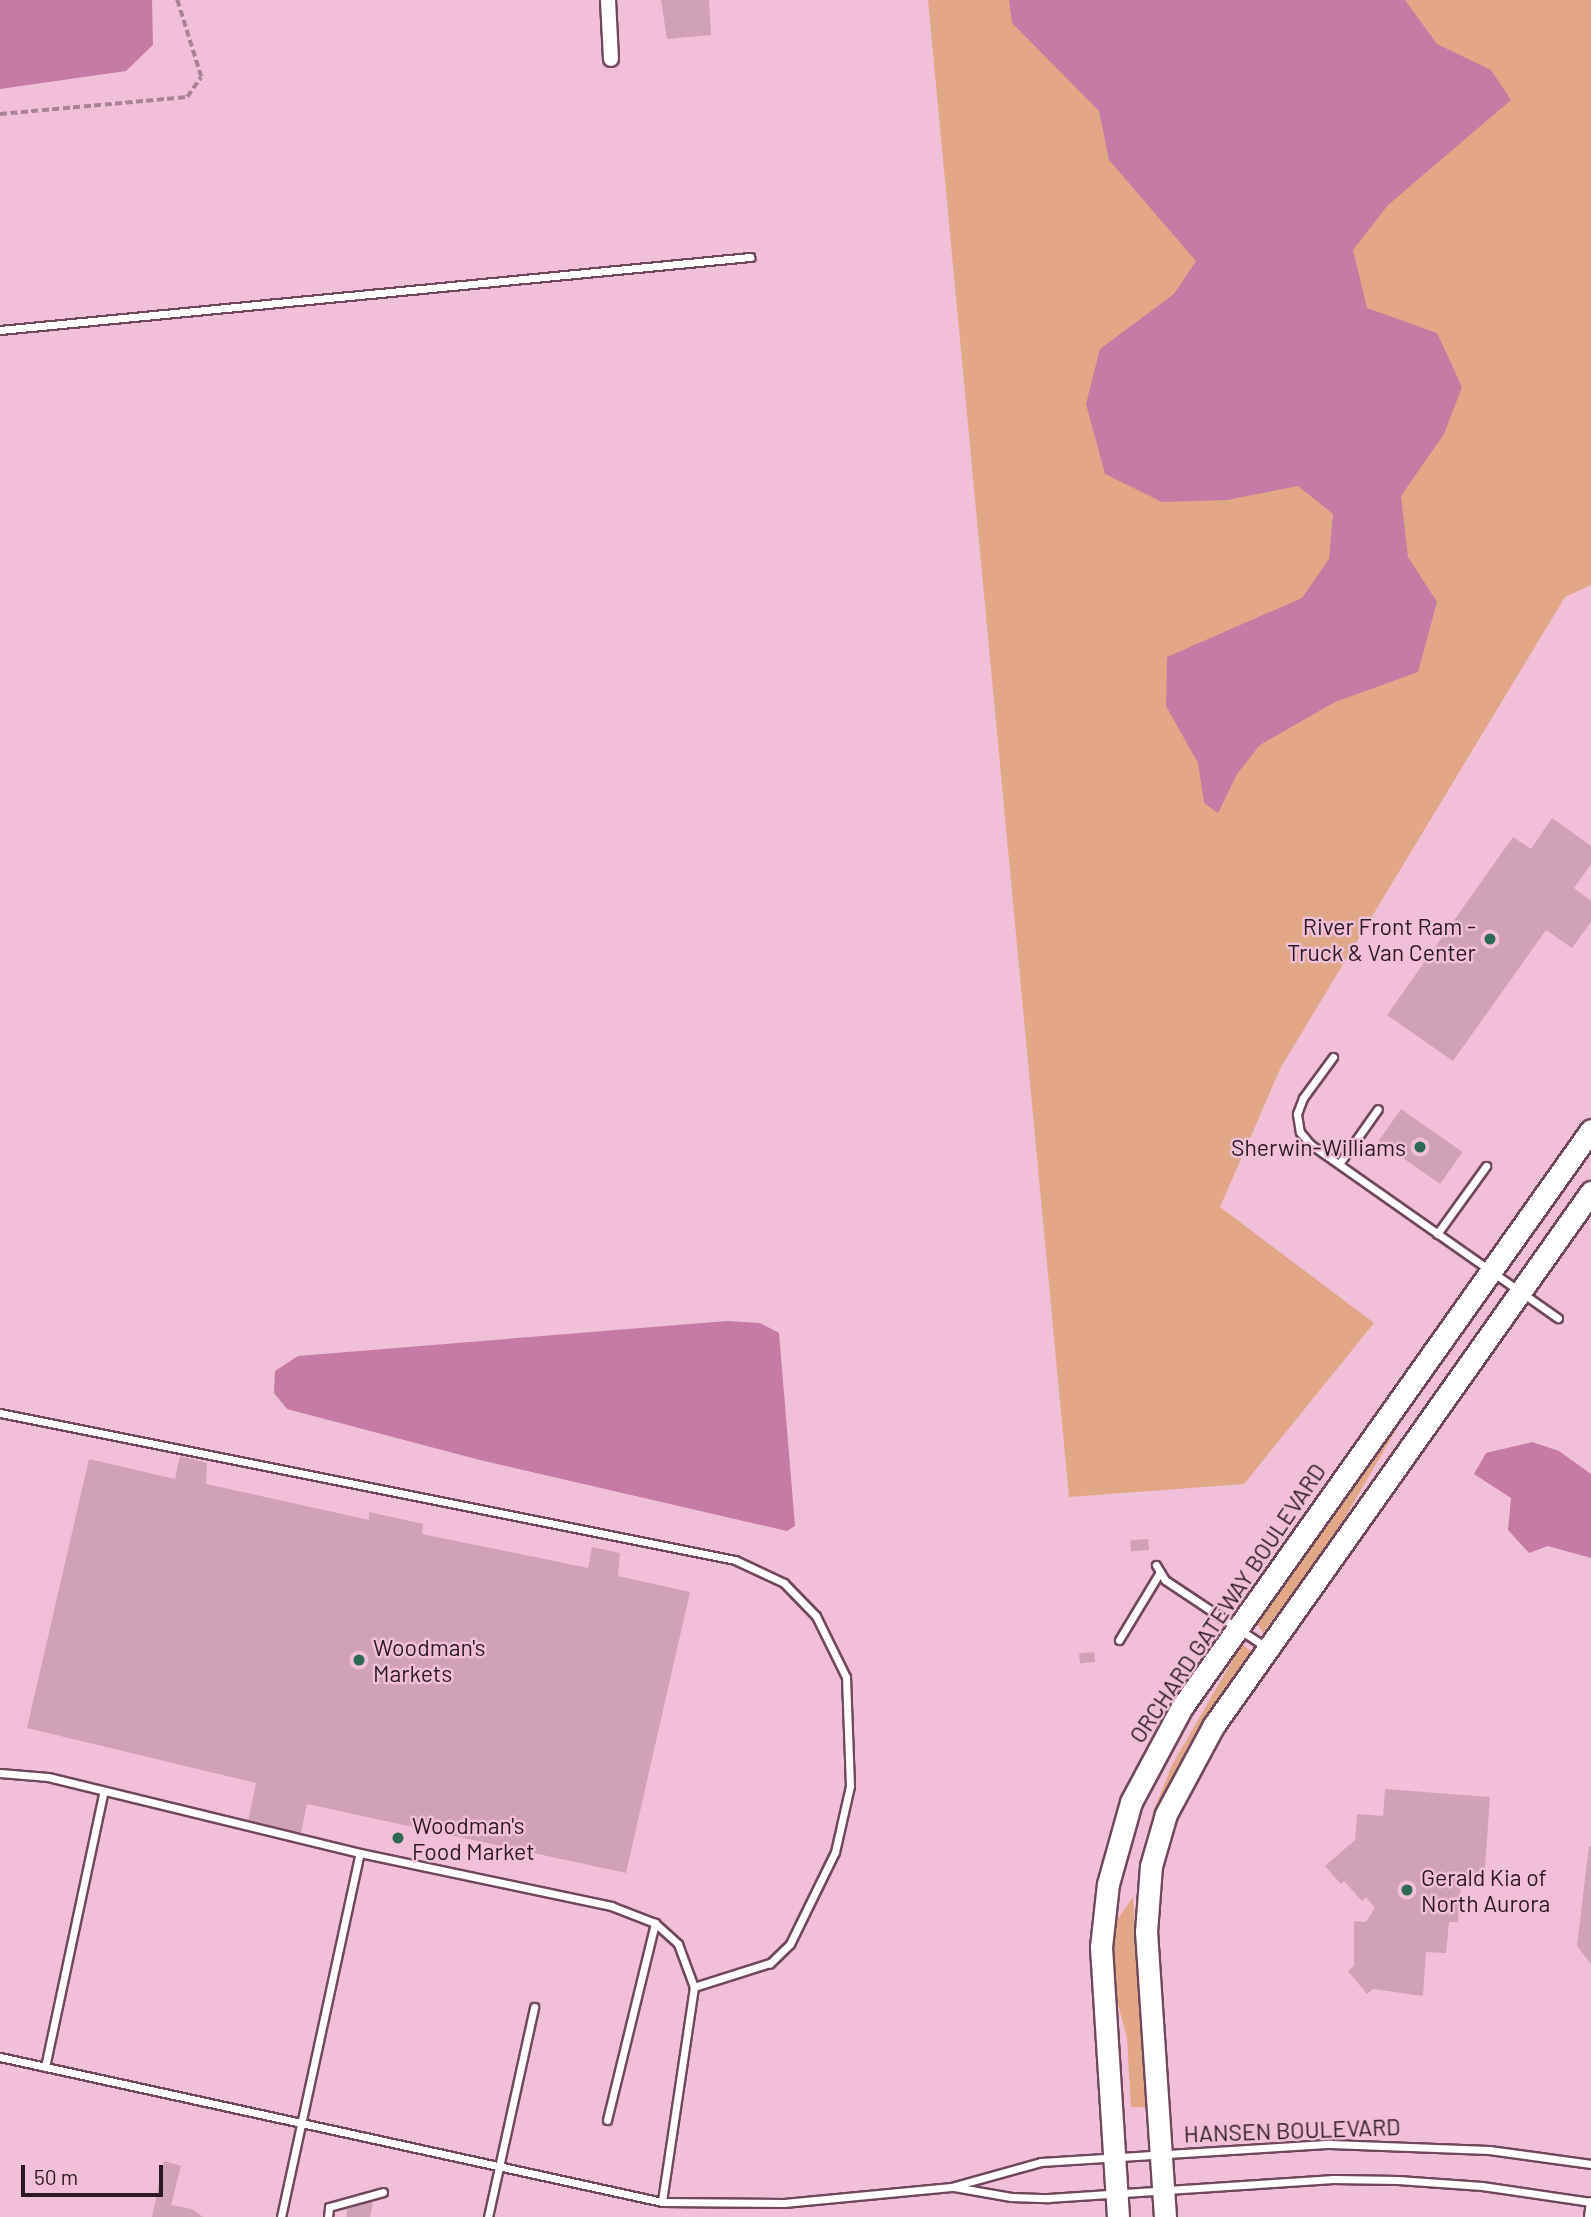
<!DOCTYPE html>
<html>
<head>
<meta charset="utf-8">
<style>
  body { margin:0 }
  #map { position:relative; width:1591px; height:2217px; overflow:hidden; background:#efc0d7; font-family:Barlow,sans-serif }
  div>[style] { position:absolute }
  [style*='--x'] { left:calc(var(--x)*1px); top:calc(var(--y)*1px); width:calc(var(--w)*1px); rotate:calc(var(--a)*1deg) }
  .green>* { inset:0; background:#e2a688 }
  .water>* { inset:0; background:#c77aa3 }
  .building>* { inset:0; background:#cfa2b8; transform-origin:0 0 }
  .path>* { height:3.5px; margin-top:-1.75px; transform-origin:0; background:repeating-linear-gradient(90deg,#a88496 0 7px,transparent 0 10.5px) }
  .roads { filter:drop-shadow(2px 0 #6f485c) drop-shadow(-2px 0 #6f485c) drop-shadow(0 2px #6f485c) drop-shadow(0 -2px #6f485c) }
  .lane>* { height:7px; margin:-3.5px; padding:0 3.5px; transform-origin:3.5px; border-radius:3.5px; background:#fff }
  .street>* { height:14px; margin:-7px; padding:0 7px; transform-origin:7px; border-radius:7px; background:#fff }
  .secondary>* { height:21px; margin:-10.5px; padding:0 10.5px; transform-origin:10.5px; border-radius:10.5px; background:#fff }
  .dots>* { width:19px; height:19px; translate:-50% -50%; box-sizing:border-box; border:4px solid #efc0d7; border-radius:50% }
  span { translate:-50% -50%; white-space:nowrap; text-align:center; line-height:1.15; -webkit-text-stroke:5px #efc0d7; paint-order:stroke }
  .poi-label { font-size:23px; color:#2a1922 }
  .right { translate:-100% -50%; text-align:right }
  .left { translate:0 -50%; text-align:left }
  .street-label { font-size:23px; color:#2a1922 }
  .scale { position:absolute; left:21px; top:2165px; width:142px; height:32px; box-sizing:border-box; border:4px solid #2a1922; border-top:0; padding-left:9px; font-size:21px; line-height:24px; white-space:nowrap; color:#2a1922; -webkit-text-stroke:5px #efc0d7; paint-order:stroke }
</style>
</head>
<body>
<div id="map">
  <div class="green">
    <div style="clip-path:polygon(928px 0,1591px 0,1591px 585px,1565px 597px,1281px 1067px,1220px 1207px,1374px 1323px,1244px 1484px,1069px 1497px)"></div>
    <div style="clip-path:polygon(1393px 1429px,1396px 1430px,1334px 1536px,1263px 1633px,1256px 1622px)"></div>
    <div style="clip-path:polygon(1242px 1644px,1252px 1652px,1190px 1743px,1150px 1820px,1172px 1765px)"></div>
    <div style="clip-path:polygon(1133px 1897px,1146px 2107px,1131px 2107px,1127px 2038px,1112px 1982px,1113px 1926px)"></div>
  </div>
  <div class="water">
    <div style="clip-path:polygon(0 0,152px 0,153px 45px,126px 71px,0 89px)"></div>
    <div style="clip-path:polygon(1009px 0,1405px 0,1437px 44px,1491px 70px,1511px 100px,1388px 205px,1353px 250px,1367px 308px,1437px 333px,1462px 387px,1444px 434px,1401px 496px,1408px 557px,1437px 602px,1418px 672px,1335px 702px,1260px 745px,1237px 774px,1218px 813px,1204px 803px,1198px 763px,1166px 706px,1167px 657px,1302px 598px,1329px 559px,1333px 514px,1298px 486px,1227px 500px,1162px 502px,1105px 474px,1086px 404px,1100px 349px,1174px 294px,1196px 261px,1109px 160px,1099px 111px,1012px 23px)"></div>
    <div style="clip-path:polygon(727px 1321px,760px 1323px,779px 1333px,795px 1526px,787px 1531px,480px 1460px,287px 1409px,274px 1393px,275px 1371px,298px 1356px)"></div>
    <div style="clip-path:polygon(1532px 1442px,1559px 1451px,1591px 1474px,1591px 1558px,1548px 1546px,1529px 1553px,1508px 1530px,1511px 1498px,1474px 1474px,1486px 1453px)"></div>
  </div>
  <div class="building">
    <div style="clip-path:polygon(661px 0,709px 0,711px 35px,667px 39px)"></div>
    <div style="clip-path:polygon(1552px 818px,1591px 846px,1591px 864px,1574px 888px,1591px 901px,1591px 922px,1572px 948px,1546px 930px,1453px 1061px,1387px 1015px,1513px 837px,1531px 849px)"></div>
    <div style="left:1401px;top:1109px;width:75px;height:39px;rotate:35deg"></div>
    <div style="clip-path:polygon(180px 1456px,207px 1463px,206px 1484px,369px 1520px,369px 1512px,423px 1524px,422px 1534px,588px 1568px,592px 1547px,620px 1553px,618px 1576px,690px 1592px,626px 1873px,307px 1804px,301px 1833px,248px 1821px,256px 1783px,27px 1728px,89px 1459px,175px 1479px)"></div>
    <div style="left:1148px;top:1539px;width:11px;height:18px;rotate:85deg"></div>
    <div style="left:1094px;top:1652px;width:10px;height:15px;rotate:84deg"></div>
    <div style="clip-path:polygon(1385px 1789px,1490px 1797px,1484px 1882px,1461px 1880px,1458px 1922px,1449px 1922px,1446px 1953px,1426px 1952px,1423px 1996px,1373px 1989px,1367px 1994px,1348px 1971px,1354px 1966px,1354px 1921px,1366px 1922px,1375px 1908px,1366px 1897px,1362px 1901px,1344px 1881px,1341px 1884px,1325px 1866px,1355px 1840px,1357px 1814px,1383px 1816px)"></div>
    <div style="clip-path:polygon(1589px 1846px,1591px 1846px,1591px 1964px,1577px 1946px)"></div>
    <div style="clip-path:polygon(164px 2161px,181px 2166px,171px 2205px,192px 2209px,203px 2217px,152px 2217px)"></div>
    <div style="clip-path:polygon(367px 2198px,373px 2204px,370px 2217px,346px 2217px,348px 2206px)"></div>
  </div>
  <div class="path">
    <div style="--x:0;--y:114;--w:188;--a:-5.2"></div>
    <div style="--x:187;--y:97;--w:24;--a:-55"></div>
    <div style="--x:201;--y:77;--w:81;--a:-107.3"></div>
  </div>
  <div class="roads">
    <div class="lane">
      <div style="--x:0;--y:330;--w:754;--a:-5.56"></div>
      <div style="--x:1333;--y:1057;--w:51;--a:126.2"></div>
      <div style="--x:1303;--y:1098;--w:17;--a:111"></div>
      <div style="--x:1297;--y:1114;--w:18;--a:81"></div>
      <div style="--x:1300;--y:1132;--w:16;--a:50"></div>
      <div style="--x:1310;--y:1144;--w:303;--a:35.1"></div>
      <div style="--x:1339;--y:1164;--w:67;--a:-54.7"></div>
      <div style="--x:1437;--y:1234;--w:84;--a:-54.2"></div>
      <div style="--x:0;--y:1413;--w:750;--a:11.31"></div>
      <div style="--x:735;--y:1560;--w:54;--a:25.1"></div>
      <div style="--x:784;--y:1583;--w:46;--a:45.9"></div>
      <div style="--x:816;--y:1616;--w:68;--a:63.8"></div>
      <div style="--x:846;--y:1677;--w:109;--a:87.9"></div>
      <div style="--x:850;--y:1786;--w:68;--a:102.8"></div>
      <div style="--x:835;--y:1852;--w:102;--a:116.1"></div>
      <div style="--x:790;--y:1944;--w:28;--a:136"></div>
      <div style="--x:770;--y:1963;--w:80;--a:162.5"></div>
      <div style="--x:1156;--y:1565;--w:17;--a:59"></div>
      <div style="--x:1165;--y:1580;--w:121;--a:33.6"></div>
      <div style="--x:1119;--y:1640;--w:79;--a:-58.9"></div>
      <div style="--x:0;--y:1773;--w:48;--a:4.8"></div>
      <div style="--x:48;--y:1777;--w:321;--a:13.7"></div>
      <div style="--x:360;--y:1853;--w:257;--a:11.9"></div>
      <div style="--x:611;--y:1906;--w:47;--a:21.1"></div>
      <div style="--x:655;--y:1923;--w:31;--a:42"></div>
      <div style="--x:678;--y:1944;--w:46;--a:69.6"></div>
      <div style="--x:694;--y:1987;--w:217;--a:98.5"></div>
      <div style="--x:0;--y:2057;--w:678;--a:12.35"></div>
      <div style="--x:662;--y:2202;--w:122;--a:0.5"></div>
      <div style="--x:784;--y:2203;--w:168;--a:-5.5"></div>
      <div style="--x:951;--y:2187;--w:93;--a:-15.5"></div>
      <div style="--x:1041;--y:2162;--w:290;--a:-3.6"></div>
      <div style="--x:1330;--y:2144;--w:159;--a:2.2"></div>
      <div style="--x:1489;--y:2150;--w:103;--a:7.8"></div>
      <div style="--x:45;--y:2067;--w:279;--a:-78"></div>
      <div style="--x:607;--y:2120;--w:203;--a:-76.3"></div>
      <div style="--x:954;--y:2187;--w:58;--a:10"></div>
      <div style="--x:1011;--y:2197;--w:37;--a:2"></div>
      <div style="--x:1048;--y:2198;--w:286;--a:-3.8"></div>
      <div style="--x:1333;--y:2179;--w:65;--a:0.9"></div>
      <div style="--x:1398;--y:2180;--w:84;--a:4.1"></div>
      <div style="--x:1482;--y:2186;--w:110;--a:8.4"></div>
      <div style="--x:281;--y:2217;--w:372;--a:-77.8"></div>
      <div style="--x:328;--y:2217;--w:10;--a:-84"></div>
      <div style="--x:329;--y:2207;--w:56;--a:-15.5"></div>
      <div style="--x:488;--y:2217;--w:215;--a:-77.6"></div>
      <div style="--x:1588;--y:2217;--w:16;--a:-83"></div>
    </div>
    <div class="street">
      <div style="--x:608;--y:0;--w:59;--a:87.1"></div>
    </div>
    <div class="secondary">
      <div style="--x:1118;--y:2217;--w:271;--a:-93.6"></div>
      <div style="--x:1101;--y:1947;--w:63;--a:-83.7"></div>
      <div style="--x:1108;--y:1884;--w:85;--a:-74.3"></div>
      <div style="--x:1131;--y:1802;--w:108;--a:-61.8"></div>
      <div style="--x:1182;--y:1707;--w:707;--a:-54.67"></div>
      <div style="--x:1165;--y:2217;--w:286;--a:-93.8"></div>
      <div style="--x:1146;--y:1932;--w:66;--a:-85.7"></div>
      <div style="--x:1151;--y:1866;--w:54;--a:-73.9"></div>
      <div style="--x:1166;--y:1814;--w:101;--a:-61.7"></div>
      <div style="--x:1214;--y:1725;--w:653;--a:-54.73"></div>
    </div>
  </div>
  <div class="dots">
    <div style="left:1490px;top:939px;background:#2e6954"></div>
    <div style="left:1420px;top:1147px;background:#2e6954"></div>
    <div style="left:359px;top:1660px;background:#2e6954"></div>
    <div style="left:398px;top:1838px;background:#2e6954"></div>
    <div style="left:1407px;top:1890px;background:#2e6954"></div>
  </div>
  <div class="poi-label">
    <span class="right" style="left:1476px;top:939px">River Front Ram -<br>Truck &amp; Van Center</span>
    <span class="right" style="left:1406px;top:1147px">Sherwin-Williams</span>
    <span class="left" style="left:373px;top:1660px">Woodman's<br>Markets</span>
    <span class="left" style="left:412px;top:1838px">Woodman's<br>Food Market</span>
    <span class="left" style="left:1421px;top:1890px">Gerald Kia of<br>North Aurora</span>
  </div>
  <div class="street-label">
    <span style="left:1227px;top:1603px;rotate:-56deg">ORCHARD GATEWAY BOULEVARD</span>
    <span style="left:1292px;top:2130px;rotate:-2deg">HANSEN BOULEVARD</span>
  </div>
  <div class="scale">50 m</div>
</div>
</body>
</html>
